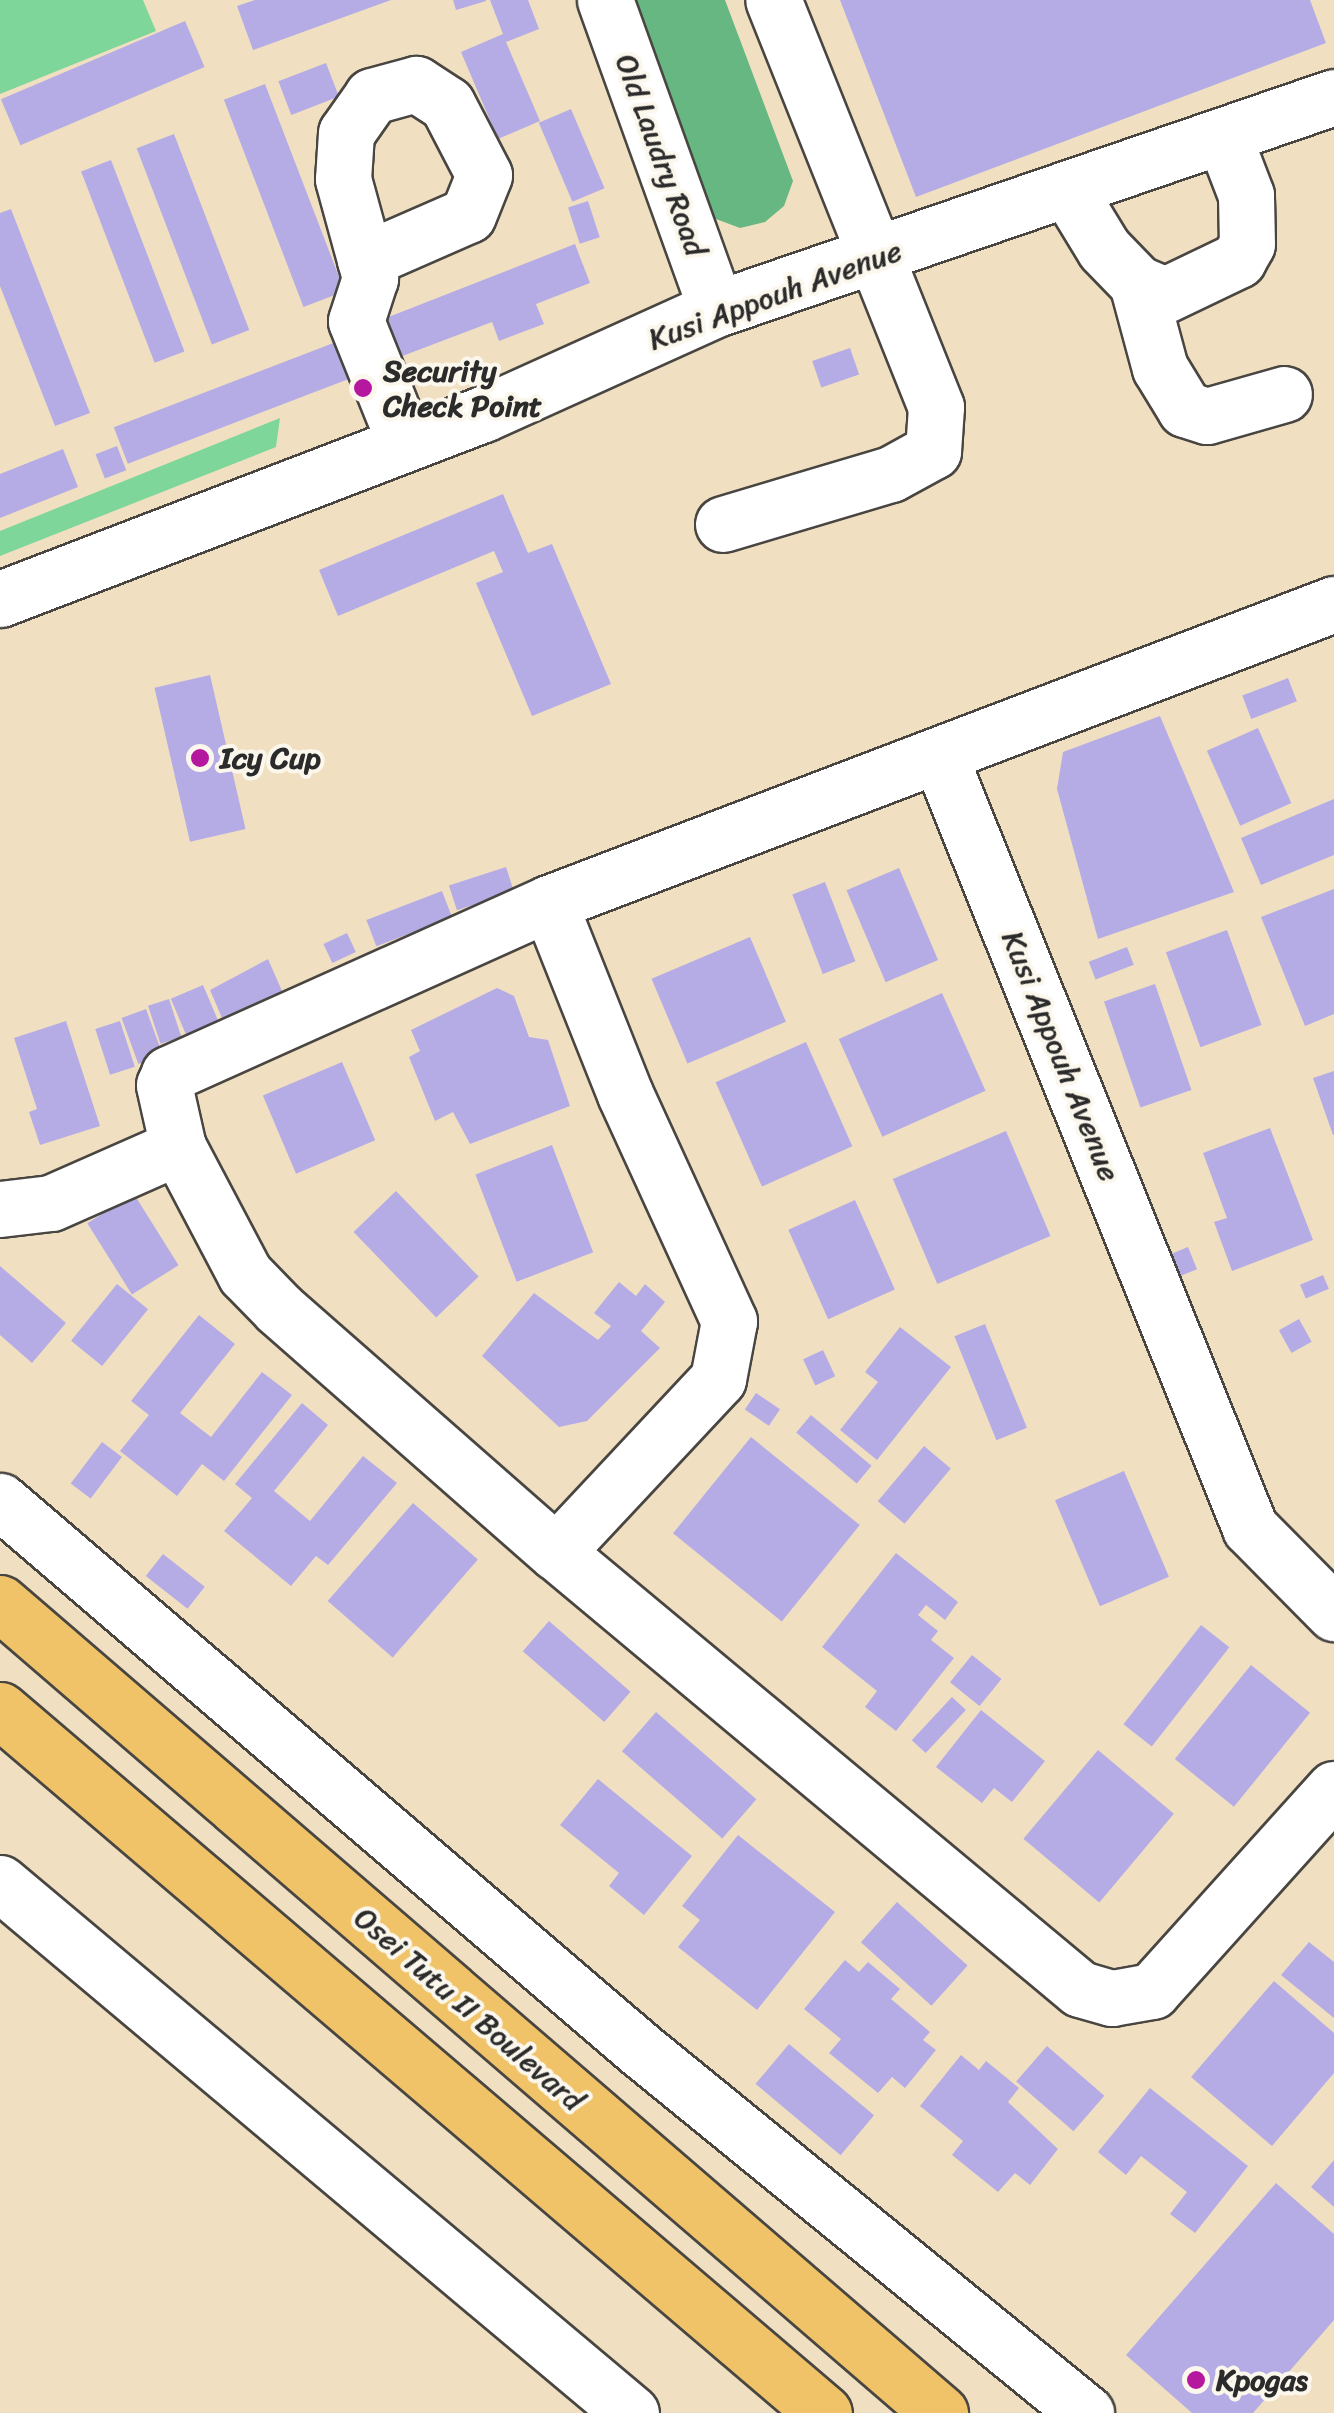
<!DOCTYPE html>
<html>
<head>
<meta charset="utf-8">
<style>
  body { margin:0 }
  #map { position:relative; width:1334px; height:2413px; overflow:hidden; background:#f0e0c1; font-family:Sriracha,sans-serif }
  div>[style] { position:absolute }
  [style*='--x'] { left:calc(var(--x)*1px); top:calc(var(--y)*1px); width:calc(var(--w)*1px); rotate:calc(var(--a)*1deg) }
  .green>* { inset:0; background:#7fd69a }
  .forest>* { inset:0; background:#67b782 }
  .building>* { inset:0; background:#b5ace6; transform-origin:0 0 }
  .roads { filter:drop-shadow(2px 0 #494642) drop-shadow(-2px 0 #494642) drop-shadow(0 2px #494642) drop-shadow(0 -2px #494642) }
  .minor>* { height:55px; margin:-27.5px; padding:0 27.5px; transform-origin:27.5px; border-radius:27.5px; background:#fff }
  .highway>* { height:55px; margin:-27.5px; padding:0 27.5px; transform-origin:27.5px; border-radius:27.5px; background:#f0c369 }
  .dots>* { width:28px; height:28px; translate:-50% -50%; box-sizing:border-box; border:5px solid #fbf7ec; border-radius:50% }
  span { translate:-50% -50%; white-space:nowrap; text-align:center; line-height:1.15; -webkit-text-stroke:8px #fbf7ec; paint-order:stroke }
  .street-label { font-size:30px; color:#2b2b2b }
  .poi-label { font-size:30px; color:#2b2b2b; font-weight:700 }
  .left { translate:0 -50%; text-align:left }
</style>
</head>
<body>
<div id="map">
  <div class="green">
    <div style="clip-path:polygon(0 0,143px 0,156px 31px,0 94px)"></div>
    <div style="clip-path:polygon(280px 418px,276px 447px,0 556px,0 531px)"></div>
  </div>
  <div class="forest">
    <div style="clip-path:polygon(625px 0,725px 0,793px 181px,784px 206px,765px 222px,740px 228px,716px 219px,699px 201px)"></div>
  </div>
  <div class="building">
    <div style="clip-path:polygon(255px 0,391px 0,253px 50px,237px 6px)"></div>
    <div style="clip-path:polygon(453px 0,486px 0,486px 1px,456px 10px)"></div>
    <div style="clip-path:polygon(490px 0,528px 0,539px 29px,506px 42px,540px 121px,498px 139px,461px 52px,503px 34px)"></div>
    <div style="clip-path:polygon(840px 0,1310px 0,1326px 43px,916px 197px)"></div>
    <div style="left:185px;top:21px;width:50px;height:200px;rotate:67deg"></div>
    <div style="left:326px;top:63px;width:36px;height:51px;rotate:69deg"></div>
    <div style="left:265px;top:84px;width:222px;height:44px;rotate:69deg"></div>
    <div style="left:571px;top:109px;width:86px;height:35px;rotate:67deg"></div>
    <div style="left:174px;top:134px;width:210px;height:40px;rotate:69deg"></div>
    <div style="left:111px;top:160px;width:205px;height:32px;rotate:69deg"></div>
    <div style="left:588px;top:201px;width:38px;height:21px;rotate:72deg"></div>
    <div style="clip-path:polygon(11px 209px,90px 413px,55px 426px,0 286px,0 213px)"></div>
    <div style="clip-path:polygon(575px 244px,590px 283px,536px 304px,544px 324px,499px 341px,492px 322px,384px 363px,368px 325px)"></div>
    <div style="left:336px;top:342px;width:39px;height:238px;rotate:69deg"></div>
    <div style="left:850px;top:348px;width:28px;height:40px;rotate:71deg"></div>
    <div style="left:117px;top:446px;width:26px;height:23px;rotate:69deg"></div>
    <div style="clip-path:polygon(63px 449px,78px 487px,0 518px,0 474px)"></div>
    <div style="clip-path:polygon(503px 494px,528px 553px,552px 544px,611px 684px,532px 716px,476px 583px,503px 572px,494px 551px,338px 616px,319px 570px)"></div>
    <div style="left:210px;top:675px;width:158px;height:57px;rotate:77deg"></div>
    <div style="left:1288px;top:678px;width:25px;height:49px;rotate:69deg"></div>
    <div style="clip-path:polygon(1160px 716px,1234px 892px,1098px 939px,1057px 789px,1063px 752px)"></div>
    <div style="left:1258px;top:728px;width:82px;height:56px;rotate:66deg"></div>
    <div style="clip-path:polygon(1334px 799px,1334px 855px,1261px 885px,1241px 838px)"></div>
    <div style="left:506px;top:867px;width:26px;height:60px;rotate:72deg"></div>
    <div style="left:899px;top:868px;width:100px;height:57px;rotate:67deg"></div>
    <div style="left:825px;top:882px;width:85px;height:35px;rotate:69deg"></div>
    <div style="clip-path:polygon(1334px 889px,1334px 1014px,1305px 1026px,1261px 917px)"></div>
    <div style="left:442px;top:891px;width:28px;height:81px;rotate:69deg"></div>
    <div style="left:1227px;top:930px;width:101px;height:65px;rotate:70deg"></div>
    <div style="left:347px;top:933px;width:21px;height:26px;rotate:65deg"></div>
    <div style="left:750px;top:937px;width:92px;height:107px;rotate:67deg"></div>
    <div style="left:1127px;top:947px;width:19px;height:41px;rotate:69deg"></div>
    <div style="clip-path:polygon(268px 959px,282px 991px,222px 1018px,210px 990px)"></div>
    <div style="left:1155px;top:984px;width:112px;height:54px;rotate:71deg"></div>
    <div style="left:203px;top:985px;width:41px;height:35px;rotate:67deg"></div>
    <div style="clip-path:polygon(497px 988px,514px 996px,529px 1037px,548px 1040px,570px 1106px,470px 1144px,453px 1112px,435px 1121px,409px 1057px,420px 1051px,411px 1030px)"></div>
    <div style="left:942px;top:993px;width:107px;height:113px;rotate:66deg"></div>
    <div style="left:169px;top:999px;width:40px;height:22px;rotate:72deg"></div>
    <div style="left:146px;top:1009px;width:49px;height:26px;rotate:70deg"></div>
    <div style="clip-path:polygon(66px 1021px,100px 1126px,40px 1145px,29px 1112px,37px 1109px,14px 1038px)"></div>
    <div style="left:120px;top:1021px;width:48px;height:26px;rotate:72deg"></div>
    <div style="left:806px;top:1042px;width:114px;height:99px;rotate:66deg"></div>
    <div style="left:342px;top:1062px;width:85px;height:86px;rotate:67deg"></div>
    <div style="clip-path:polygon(1334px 1071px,1334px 1135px,1333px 1135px,1313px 1078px)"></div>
    <div style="clip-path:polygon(1270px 1128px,1313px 1240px,1232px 1271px,1214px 1222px,1227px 1218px,1203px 1153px)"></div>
    <div style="left:1006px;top:1131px;width:114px;height:123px;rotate:67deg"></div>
    <div style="left:552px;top:1145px;width:115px;height:82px;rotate:69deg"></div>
    <div style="left:396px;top:1191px;width:119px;height:59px;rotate:46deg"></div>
    <div style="left:134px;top:1194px;width:84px;height:55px;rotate:58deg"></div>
    <div style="left:855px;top:1200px;width:98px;height:73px;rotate:66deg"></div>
    <div style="left:1188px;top:1247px;width:24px;height:22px;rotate:68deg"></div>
    <div style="clip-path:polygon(0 1266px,66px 1323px,32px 1363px,0 1335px)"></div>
    <div style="left:1323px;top:1275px;width:15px;height:25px;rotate:67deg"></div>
    <div style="clip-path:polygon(619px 1282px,636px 1296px,645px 1284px,665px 1302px,641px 1331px,660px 1348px,587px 1421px,559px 1427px,482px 1356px,534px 1293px,598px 1340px,611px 1326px,594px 1313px)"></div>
    <div style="left:117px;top:1284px;width:40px;height:73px;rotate:39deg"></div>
    <div style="clip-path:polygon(199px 1315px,235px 1344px,180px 1413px,211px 1437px,262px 1372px,292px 1395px,224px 1481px,202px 1464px,177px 1496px,120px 1451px,149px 1415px,131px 1401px)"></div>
    <div style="left:1299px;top:1319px;width:26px;height:23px;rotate:61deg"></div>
    <div style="left:985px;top:1324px;width:112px;height:33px;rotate:68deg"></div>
    <div style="clip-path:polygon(900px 1327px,951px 1367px,877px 1460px,840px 1430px,878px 1382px,865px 1372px)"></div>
    <div style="left:823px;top:1350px;width:29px;height:22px;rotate:65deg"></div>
    <div style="left:756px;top:1393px;width:29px;height:20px;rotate:34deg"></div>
    <div style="clip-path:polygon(302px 1403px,328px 1425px,274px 1491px,310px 1521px,363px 1456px,397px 1483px,328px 1565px,316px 1556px,291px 1586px,224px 1531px,252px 1498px,235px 1484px)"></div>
    <div style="left:811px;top:1415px;width:79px;height:23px;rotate:40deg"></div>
    <div style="left:751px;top:1437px;width:140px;height:124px;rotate:39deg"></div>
    <div style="left:102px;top:1442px;width:25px;height:52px;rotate:37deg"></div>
    <div style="left:924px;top:1446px;width:35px;height:72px;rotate:40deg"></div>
    <div style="left:1124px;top:1471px;width:115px;height:75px;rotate:67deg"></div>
    <div style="left:413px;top:1503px;width:86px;height:130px;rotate:41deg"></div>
    <div style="clip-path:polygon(896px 1553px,958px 1602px,945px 1620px,926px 1605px,918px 1615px,938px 1631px,931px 1640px,954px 1658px,896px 1731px,865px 1707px,877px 1691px,822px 1647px)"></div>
    <div style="left:163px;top:1554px;width:53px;height:28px;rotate:38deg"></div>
    <div style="left:549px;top:1621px;width:108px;height:40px;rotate:41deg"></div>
    <div style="left:1201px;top:1625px;width:36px;height:126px;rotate:38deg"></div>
    <div style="left:972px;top:1655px;width:38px;height:35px;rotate:39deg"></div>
    <div style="left:1251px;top:1665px;width:76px;height:121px;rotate:39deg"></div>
    <div style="left:952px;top:1697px;width:19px;height:59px;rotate:43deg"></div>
    <div style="clip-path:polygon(981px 1710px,1045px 1761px,1012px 1802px,994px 1788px,982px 1803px,936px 1767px)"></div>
    <div style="left:656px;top:1712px;width:133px;height:52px;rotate:41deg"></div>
    <div style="left:1098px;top:1750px;width:99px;height:116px;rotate:40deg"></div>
    <div style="clip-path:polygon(598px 1779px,692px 1856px,644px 1915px,609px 1886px,619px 1873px,560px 1825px)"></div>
    <div style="clip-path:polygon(738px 1835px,835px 1912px,757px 2010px,678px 1947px,700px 1920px,682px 1906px)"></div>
    <div style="left:897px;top:1902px;width:95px;height:54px;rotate:42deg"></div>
    <div style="clip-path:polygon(1309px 1942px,1334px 1962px,1334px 2018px,1281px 1975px)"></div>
    <div style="clip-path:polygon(845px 1960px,859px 1972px,868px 1962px,900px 1989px,891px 1999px,930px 2032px,923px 2040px,936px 2050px,905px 2088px,892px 2077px,878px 2093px,829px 2053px,841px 2039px,804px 2009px)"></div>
    <div style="clip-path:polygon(1274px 1981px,1334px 2033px,1334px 2073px,1272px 2146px,1191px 2077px)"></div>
    <div style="left:789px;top:2044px;width:111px;height:52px;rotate:40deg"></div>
    <div style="left:1047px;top:2046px;width:76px;height:47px;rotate:41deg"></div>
    <div style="clip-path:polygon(961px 2055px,979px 2070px,986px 2061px,1019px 2088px,1008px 2102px,1058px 2149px,1030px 2185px,1015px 2173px,998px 2192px,952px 2155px,963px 2141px,920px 2106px)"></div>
    <div style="clip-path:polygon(1150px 2088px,1248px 2166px,1195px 2233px,1170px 2214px,1187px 2192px,1141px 2156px,1126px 2175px,1098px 2152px)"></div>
    <div style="clip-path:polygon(1334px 2160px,1334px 2207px,1311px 2187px)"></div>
    <div style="clip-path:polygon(1276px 2183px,1334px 2234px,1334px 2320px,1253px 2413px,1192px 2413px,1126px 2355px)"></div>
  </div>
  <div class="roads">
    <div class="minor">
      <div style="--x:605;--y:0;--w:328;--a:70.2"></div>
      <div style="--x:1068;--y:190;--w:69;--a:58.6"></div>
      <div style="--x:1104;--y:249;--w:47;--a:45.9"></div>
      <div style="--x:1137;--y:283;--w:30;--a:23"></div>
      <div style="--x:1165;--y:295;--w:81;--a:-25.6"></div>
      <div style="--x:1238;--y:260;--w:18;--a:-61"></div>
      <div style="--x:1247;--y:244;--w:49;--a:-91.2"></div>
      <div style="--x:1246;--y:195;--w:64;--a:-111"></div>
      <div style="--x:365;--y:260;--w:112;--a:-23.6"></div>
      <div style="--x:468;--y:215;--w:43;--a:-68.2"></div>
      <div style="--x:484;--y:175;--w:80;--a:-117.5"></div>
      <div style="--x:447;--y:104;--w:37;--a:-147"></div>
      <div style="--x:416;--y:84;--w:46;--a:164.7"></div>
      <div style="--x:372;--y:96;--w:45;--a:125.1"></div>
      <div style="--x:346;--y:133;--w:46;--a:93.7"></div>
      <div style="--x:343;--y:179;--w:103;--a:74.7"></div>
      <div style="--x:370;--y:278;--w:45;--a:108"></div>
      <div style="--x:356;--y:321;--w:131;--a:68.1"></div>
      <div style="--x:1137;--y:283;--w:88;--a:74.9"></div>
      <div style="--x:1160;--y:368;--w:48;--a:58.6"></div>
      <div style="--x:1185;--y:409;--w:23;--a:18"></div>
      <div style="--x:1207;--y:416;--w:80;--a:-15.9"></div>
      <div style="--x:723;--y:524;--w:175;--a:-16.6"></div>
      <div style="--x:891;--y:474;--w:48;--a:-28.7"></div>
      <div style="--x:933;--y:451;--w:44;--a:-86.1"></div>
      <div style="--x:936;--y:407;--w:438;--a:-111.8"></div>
      <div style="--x:0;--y:599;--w:517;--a:-20.96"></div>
      <div style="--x:483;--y:414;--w:256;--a:-24.3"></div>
      <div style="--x:716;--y:309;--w:653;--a:-18.93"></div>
      <div style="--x:1334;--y:604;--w:840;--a:159.15"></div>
      <div style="--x:549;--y:903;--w:417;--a:155.8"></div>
      <div style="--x:169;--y:1074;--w:12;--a:114"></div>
      <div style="--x:164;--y:1085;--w:64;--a:77.3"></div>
      <div style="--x:178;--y:1147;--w:144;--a:62.2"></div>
      <div style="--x:245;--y:1274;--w:49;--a:45.8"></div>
      <div style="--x:279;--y:1309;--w:368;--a:41.3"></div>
      <div style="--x:556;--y:1552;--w:682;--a:39.83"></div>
      <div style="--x:1080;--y:1989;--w:33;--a:16"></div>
      <div style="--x:1112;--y:1998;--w:41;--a:-9.9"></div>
      <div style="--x:1152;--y:1991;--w:272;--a:-48"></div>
      <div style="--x:939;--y:755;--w:833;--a:68.08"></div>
      <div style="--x:1250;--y:1528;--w:120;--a:45.3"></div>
      <div style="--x:549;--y:903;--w:206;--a:68.3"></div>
      <div style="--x:625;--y:1094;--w:250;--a:65.4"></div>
      <div style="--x:729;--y:1321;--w:59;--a:100.7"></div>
      <div style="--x:718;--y:1379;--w:237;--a:133.1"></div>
      <div style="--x:0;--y:1209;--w:51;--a:-6.7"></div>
      <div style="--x:51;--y:1203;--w:139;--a:-23.8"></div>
      <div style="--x:0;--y:1501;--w:845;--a:40.59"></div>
      <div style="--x:642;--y:2051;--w:573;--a:39.19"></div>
      <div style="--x:0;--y:1883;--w:824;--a:40.03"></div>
    </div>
    <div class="highway">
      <div style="--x:0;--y:1603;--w:1241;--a:40.75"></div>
      <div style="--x:0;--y:1710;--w:1083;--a:40.47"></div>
    </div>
  </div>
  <div class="dots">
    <div style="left:363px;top:388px;background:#b5179e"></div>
    <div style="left:200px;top:758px;background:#b5179e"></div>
    <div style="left:1196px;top:2380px;background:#b5179e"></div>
  </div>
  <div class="street-label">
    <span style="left:661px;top:155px;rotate:70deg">Old Laudry Road</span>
    <span style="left:775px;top:295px;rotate:-20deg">Kusi Appouh Avenue</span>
    <span style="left:1061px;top:1056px;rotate:68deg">Kusi Appouh Avenue</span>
    <span style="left:469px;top:2009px;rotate:41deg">Osei Tutu II Boulevard</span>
  </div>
  <div class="poi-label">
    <span class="left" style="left:383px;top:388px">Security<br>Check Point</span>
    <span class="left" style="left:220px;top:758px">Icy Cup</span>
    <span class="left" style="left:1216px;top:2380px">Kpogas</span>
  </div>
</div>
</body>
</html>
